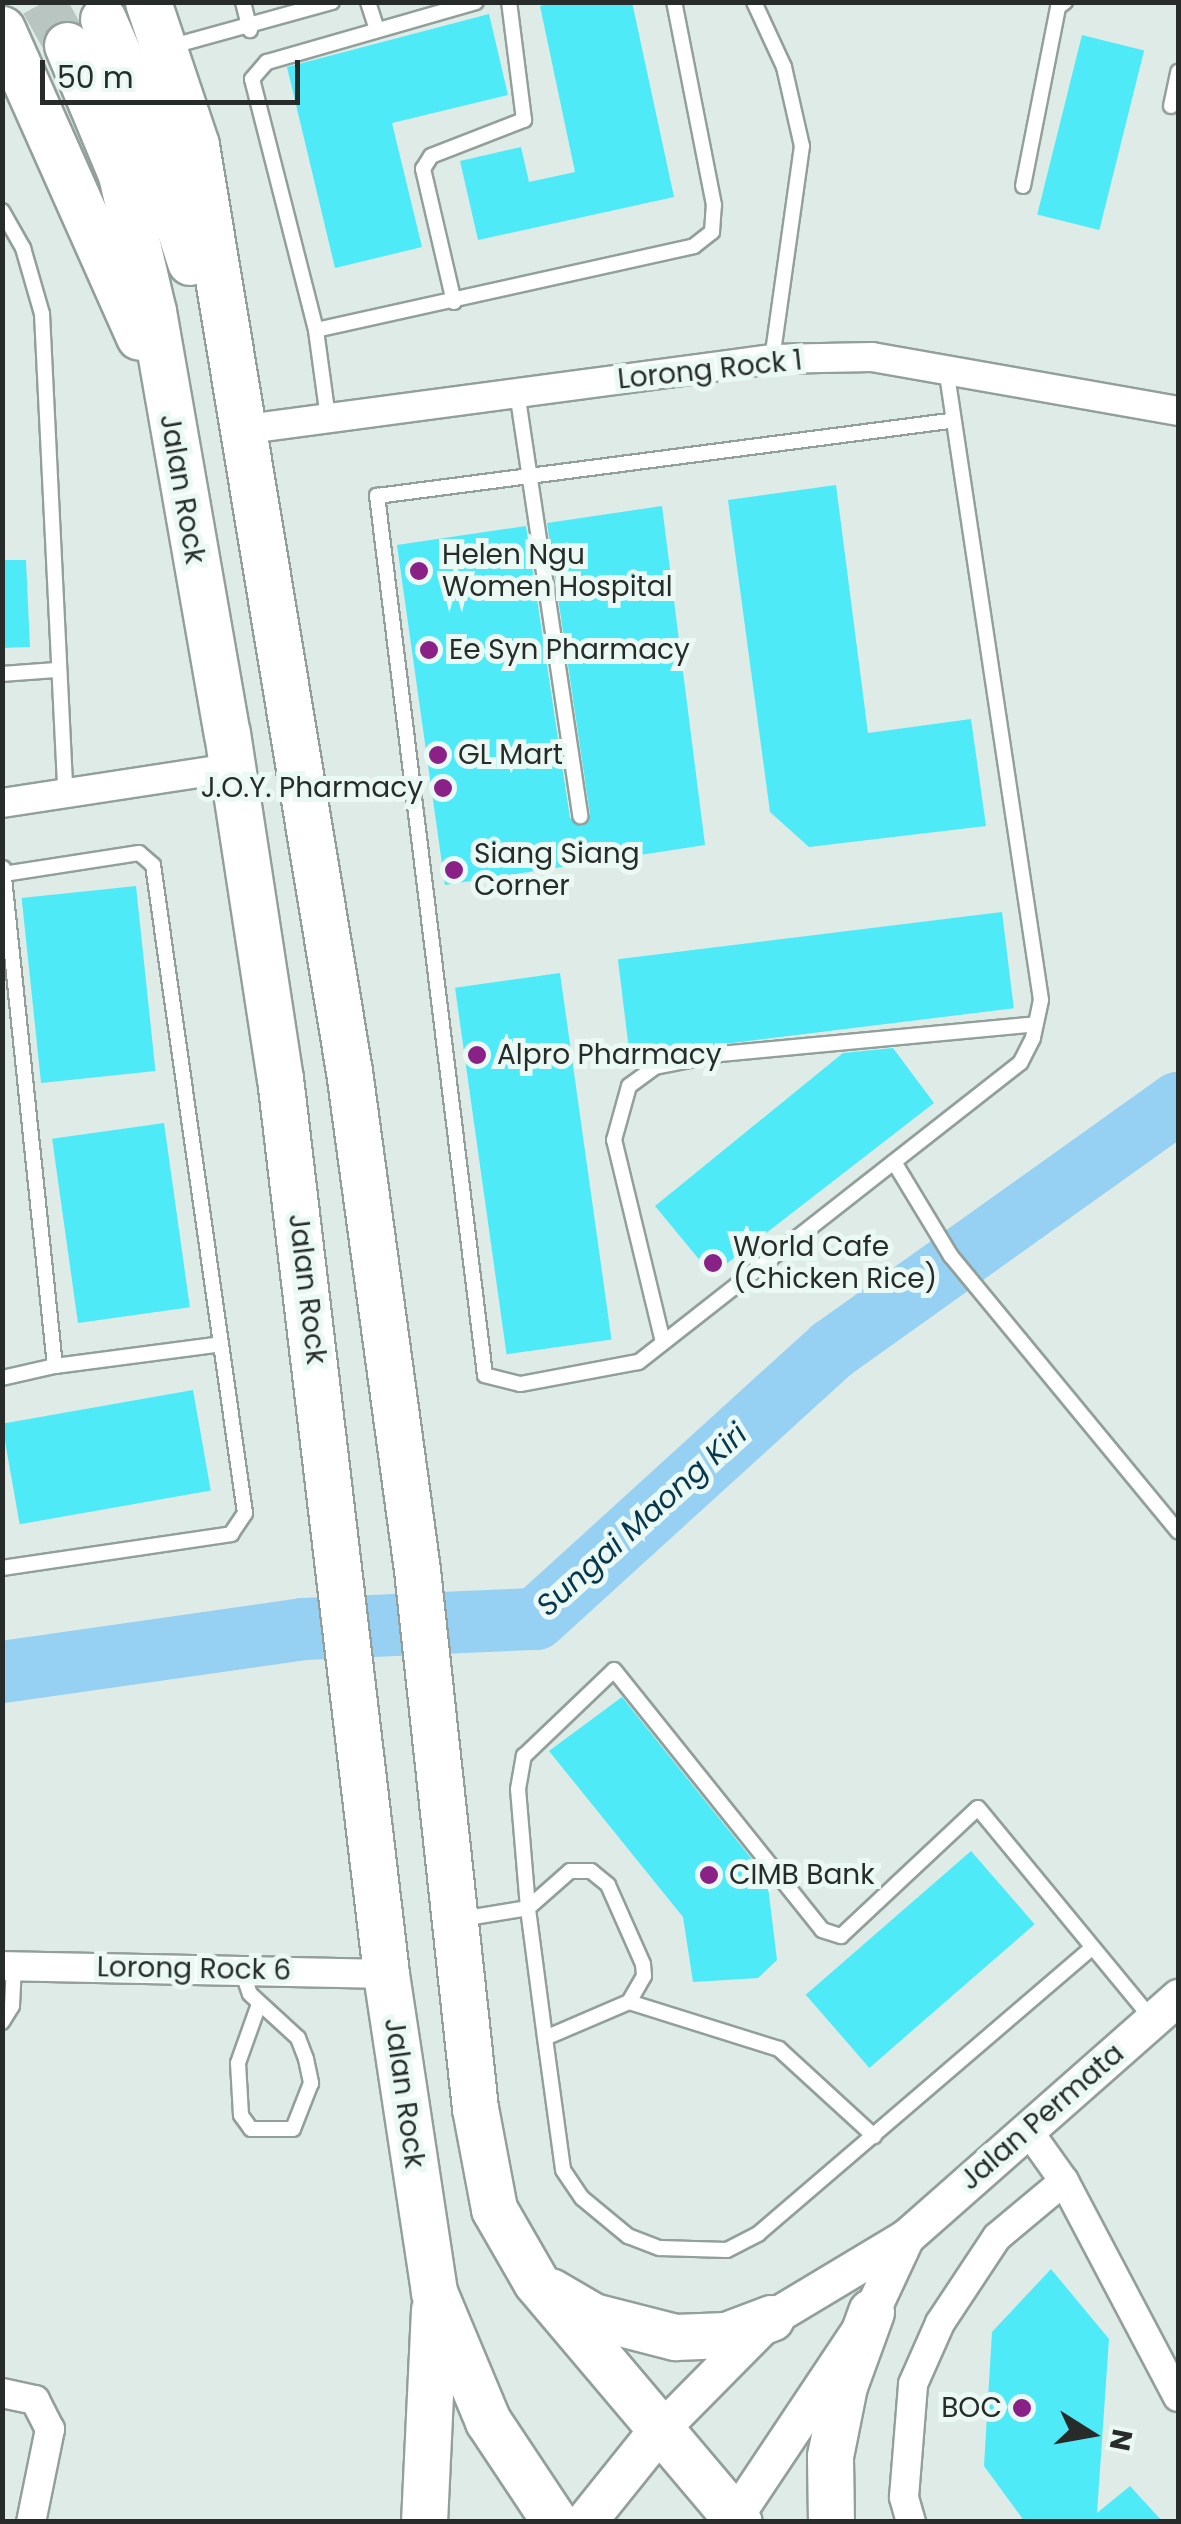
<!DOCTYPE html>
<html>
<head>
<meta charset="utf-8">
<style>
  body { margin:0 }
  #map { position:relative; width:1181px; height:2524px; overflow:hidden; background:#deebe7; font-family:Poppins,sans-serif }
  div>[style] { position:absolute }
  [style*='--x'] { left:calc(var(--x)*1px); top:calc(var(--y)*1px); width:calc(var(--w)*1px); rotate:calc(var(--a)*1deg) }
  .river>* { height:62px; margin:-31px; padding:0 31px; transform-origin:31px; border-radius:31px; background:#96d0f2 }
  .building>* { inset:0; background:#4feaf8; transform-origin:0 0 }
  .primary-tunnel>* { height:45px; margin-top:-22.5px; transform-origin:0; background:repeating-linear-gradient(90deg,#b9c5c1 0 45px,transparent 0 67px) }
  .roads { filter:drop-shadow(2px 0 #929f9a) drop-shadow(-2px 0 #929f9a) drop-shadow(0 2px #929f9a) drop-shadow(0 -2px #929f9a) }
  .service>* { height:14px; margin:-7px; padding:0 7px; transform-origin:7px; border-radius:7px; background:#fff }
  .minor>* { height:28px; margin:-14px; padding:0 14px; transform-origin:14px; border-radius:14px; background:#fff }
  .tertiary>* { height:35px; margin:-17.5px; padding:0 17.5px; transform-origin:17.5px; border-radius:17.5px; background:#fff }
  .secondary>* { height:40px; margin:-20px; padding:0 20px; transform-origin:20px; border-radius:20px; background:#fff }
  .primary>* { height:45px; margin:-22.5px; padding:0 22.5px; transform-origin:22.5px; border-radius:22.5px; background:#fff }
  .dots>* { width:28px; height:28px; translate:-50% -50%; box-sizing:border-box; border:5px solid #ebf9f4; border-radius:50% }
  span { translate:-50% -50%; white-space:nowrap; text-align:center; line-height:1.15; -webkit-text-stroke:10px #ebf9f4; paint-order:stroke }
  .street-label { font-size:28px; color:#272c2b }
  .poi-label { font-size:28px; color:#272c2b }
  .left { translate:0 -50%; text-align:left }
  .right { translate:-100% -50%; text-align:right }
  .water-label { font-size:30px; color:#06374d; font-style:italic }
  .frame { position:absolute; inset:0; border:5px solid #272c2b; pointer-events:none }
  .north { position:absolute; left:1041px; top:2384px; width:100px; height:100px; -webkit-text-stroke:8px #ebf9f4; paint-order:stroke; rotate:101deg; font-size:28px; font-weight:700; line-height:40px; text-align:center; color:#272c2b }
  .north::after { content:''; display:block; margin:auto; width:35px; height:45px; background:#272c2b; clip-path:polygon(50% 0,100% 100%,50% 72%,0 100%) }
  .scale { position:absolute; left:40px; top:60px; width:260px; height:45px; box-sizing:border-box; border:5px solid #272c2b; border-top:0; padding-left:12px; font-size:30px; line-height:35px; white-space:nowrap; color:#272c2b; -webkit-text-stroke:8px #ebf9f4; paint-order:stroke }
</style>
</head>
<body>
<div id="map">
  <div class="river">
    <div style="--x:2;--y:1672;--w:305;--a:-8.1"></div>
    <div style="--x:304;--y:1629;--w:232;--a:-2.5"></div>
    <div style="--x:536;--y:1619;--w:401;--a:-42.3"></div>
    <div style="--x:833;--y:1349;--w:424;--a:-35.5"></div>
  </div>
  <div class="building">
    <div style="clip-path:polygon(555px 2px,632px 2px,674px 197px,478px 240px,460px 161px,521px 147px,529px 182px,575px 172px,540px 6px)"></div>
    <div style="clip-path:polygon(489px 14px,508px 95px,392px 123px,422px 247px,335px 268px,287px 67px)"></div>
    <div style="left:1082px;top:35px;width:64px;height:185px;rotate:14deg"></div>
    <div style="clip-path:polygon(836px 485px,868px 733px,971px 719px,986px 826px,809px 847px,770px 812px,728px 500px)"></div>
    <div style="clip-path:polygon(662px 506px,705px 845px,445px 885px,397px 545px,526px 526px,570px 818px,582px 826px,590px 814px,547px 523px)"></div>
    <div style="clip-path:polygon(2px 560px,26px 560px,30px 647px,2px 648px)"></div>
    <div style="left:136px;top:886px;width:186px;height:115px;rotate:84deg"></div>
    <div style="left:1002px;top:912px;width:97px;height:387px;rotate:83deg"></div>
    <div style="left:560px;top:973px;width:370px;height:106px;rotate:82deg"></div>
    <div style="clip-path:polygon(893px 1048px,934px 1103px,712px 1275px,655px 1206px,843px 1053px)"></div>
    <div style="left:164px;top:1123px;width:186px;height:113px;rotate:82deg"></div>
    <div style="left:193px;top:1390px;width:102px;height:194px;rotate:80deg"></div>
    <div style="clip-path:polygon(622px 1697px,767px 1878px,777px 1960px,758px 1978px,693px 1982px,683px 1917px,549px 1751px)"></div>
    <div style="left:971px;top:1851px;width:97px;height:219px;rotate:49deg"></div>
    <div style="clip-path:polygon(1051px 2269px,1109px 2339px,1097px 2513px,1130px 2486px,1163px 2522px,1025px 2522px,984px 2466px,992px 2332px)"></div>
  </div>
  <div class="primary-tunnel">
    <div style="--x:43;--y:2;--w:49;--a:60.8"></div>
  </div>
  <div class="roads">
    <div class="service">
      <div style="--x:243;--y:2;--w:29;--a:76"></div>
      <div style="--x:368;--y:2;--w:29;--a:72"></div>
      <div style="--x:754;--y:2;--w:72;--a:65.2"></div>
      <div style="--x:784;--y:67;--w:81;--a:77.2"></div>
      <div style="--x:802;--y:146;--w:215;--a:98"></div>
      <div style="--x:169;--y:47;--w:169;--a:-15.4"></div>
      <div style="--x:1171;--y:106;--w:35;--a:-78"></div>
      <div style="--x:1023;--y:186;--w:182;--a:-78.9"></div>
      <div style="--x:1058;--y:7;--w:9;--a:-36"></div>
      <div style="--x:2;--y:211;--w:43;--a:60.4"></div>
      <div style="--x:23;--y:248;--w:69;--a:73.9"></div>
      <div style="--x:42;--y:314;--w:478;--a:87.2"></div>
      <div style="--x:454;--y:302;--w:137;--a:-103.1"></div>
      <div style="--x:423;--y:169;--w:15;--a:-58"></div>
      <div style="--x:431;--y:156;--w:100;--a:-21.2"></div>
      <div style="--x:524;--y:120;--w:119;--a:-97.2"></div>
      <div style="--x:316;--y:330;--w:387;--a:-12.5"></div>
      <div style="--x:694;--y:246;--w:23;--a:-38"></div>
      <div style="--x:712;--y:232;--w:27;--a:-86"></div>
      <div style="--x:714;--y:205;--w:207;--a:-101.1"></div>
      <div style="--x:946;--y:368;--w:639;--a:81.45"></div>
      <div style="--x:1041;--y:1000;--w:39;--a:102"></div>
      <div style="--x:1033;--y:1038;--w:28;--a:117"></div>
      <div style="--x:1020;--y:1063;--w:485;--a:141.9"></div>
      <div style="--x:638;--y:1362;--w:120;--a:169.4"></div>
      <div style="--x:520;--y:1384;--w:36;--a:-166"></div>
      <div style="--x:485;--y:1375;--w:886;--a:-97"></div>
      <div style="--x:377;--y:496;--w:577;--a:-7.47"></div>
      <div style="--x:517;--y:392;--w:429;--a:81.5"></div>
      <div style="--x:328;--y:418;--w:89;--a:-97.8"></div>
      <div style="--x:316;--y:330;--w:259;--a:-104.3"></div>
      <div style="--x:252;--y:79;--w:23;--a:-49"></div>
      <div style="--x:267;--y:62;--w:217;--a:-16"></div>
      <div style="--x:2;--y:674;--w:54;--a:-4.2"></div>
      <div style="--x:3;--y:868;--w:501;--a:84.04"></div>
      <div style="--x:55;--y:1366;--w:167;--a:-7.5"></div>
      <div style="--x:894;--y:1162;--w:110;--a:58.8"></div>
      <div style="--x:951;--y:1256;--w:357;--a:50.5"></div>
      <div style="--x:663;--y:1342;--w:208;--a:-103.6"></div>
      <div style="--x:614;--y:1140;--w:56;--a:-74.5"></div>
      <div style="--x:629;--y:1086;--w:32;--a:-36"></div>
      <div style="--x:655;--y:1067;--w:66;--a:-11.3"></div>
      <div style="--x:720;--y:1054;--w:317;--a:-5.4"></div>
      <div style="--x:2;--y:1378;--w:54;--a:-12.8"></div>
      <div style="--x:2;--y:1568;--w:232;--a:-8.4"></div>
      <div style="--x:231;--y:1534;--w:25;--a:-56"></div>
      <div style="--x:245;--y:1513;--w:654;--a:-98.08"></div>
      <div style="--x:153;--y:865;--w:18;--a:-139"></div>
      <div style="--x:139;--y:853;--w:137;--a:171.2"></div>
      <div style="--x:461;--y:1919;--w:68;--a:-9.3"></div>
      <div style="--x:528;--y:1908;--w:56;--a:-41.4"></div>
      <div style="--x:570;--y:1871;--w:21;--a:0"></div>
      <div style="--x:591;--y:1871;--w:22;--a:39"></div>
      <div style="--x:608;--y:1885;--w:86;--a:66.1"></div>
      <div style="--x:643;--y:1964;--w:12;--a:85"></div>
      <div style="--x:644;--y:1976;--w:30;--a:120"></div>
      <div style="--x:629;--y:2002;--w:91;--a:156.8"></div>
      <div style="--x:545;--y:2038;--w:131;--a:-97.5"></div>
      <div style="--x:528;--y:1908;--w:119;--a:-94.8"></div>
      <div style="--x:518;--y:1789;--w:34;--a:-80"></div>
      <div style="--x:524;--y:1756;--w:124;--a:-43.7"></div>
      <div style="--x:614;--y:1670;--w:333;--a:51.3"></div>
      <div style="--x:822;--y:1930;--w:20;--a:18"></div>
      <div style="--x:841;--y:1936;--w:187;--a:-43.1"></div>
      <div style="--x:978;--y:1808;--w:273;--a:50.5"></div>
      <div style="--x:242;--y:1971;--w:24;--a:71"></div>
      <div style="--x:250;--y:1994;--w:65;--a:42.5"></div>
      <div style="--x:298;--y:2038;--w:22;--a:69"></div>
      <div style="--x:306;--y:2059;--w:25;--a:78"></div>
      <div style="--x:311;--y:2083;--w:49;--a:111.4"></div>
      <div style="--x:293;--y:2129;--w:42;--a:180"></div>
      <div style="--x:251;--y:2129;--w:17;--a:-126"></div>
      <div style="--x:241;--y:2115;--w:52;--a:-93.3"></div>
      <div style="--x:238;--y:2063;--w:63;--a:-70.4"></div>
      <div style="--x:629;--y:2002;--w:157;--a:17.4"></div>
      <div style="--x:779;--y:2049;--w:129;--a:42.5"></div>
      <div style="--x:2;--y:2022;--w:19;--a:-58"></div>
      <div style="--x:12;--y:2006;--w:41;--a:-87.2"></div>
      <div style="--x:545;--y:2038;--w:133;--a:82.2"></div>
      <div style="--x:563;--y:2170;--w:34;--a:56"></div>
      <div style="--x:582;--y:2198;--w:60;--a:39.6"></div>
      <div style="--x:628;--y:2236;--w:34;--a:21"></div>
      <div style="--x:660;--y:2248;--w:67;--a:1.7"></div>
      <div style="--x:727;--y:2250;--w:35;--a:-27"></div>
      <div style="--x:758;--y:2234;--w:438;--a:-40.6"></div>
    </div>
    <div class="minor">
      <div style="--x:240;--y:430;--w:537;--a:-7.6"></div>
      <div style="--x:772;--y:359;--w:100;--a:-1.1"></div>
      <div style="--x:872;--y:357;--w:311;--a:10"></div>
      <div style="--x:2;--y:803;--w:233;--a:-8.7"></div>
      <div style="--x:2;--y:1966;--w:384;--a:1.2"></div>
      <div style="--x:1027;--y:2129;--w:64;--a:54.6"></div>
      <div style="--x:1064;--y:2181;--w:244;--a:62.2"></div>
      <div style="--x:2;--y:2393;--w:34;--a:12"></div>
      <div style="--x:35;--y:2400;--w:33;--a:63"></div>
      <div style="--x:50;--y:2429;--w:95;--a:101.5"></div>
      <div style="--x:911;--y:2522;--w:26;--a:-106"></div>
      <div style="--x:904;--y:2497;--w:113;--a:-85.4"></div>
      <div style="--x:913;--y:2384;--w:67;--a:-66.1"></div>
      <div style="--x:940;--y:2323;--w:103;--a:-56.5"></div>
      <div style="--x:997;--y:2237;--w:87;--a:-39.9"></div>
    </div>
    <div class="tertiary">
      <div style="--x:658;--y:2432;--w:161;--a:-45.3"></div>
      <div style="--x:771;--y:2318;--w:157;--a:-31"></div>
      <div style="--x:906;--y:2237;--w:363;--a:-41.4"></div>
      <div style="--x:735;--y:2516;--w:245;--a:-56.3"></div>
      <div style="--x:871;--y:2312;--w:83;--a:-65"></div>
    </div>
    <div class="secondary">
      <div style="--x:586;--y:2522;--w:115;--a:-51.3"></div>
    </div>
    <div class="primary">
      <div style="--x:148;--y:2;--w:151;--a:71.4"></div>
      <div style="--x:196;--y:145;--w:939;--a:80.62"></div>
      <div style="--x:349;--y:1071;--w:504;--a:82.24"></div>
      <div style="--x:417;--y:1570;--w:541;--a:83.85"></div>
      <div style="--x:475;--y:2108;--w:103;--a:79.3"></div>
      <div style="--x:494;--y:2209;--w:84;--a:60.1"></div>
      <div style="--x:536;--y:2282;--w:314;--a:49.8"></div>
      <div style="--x:103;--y:19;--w:87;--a:66.4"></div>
      <div style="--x:138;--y:99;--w:171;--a:72.3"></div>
      <div style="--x:2;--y:29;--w:337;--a:66"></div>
      <div style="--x:67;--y:45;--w:141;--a:67.4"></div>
      <div style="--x:121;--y:175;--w:140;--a:76.8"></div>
      <div style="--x:153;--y:311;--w:428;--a:80.1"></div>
      <div style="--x:227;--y:733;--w:349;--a:81.3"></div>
      <div style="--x:280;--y:1078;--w:902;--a:83.25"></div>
      <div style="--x:386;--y:1974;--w:322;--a:81.4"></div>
      <div style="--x:434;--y:2292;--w:140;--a:67.3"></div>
      <div style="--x:488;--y:2421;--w:121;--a:56.4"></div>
      <div style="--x:550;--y:2291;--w:50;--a:30.2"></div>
      <div style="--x:593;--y:2316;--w:85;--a:14.4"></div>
      <div style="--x:675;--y:2337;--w:51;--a:-2.2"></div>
      <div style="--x:726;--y:2335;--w:48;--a:-20.7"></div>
      <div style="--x:424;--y:2522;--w:213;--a:-87.3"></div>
      <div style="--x:831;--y:2522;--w:66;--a:-90.9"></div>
      <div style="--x:830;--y:2456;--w:71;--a:-78.7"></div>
      <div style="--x:844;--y:2386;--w:79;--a:-70"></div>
    </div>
  </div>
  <div class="dots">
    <div style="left:419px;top:571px;background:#892187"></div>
    <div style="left:429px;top:650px;background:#892187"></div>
    <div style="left:438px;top:755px;background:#892187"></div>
    <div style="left:443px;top:788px;background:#892187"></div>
    <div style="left:454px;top:870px;background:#892187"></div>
    <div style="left:477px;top:1055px;background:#892187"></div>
    <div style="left:713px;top:1263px;background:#892187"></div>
    <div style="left:709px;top:1875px;background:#892187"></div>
    <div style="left:1022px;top:2408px;background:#892187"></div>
  </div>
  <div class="street-label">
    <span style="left:710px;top:370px;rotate:-6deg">Lorong Rock 1</span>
    <span style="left:182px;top:489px;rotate:80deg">Jalan Rock</span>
    <span style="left:307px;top:1289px;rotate:83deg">Jalan Rock</span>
    <span style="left:194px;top:1969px;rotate:1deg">Lorong Rock 6</span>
    <span style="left:404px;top:2093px;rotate:82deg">Jalan Rock</span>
    <span style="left:1042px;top:2117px;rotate:-41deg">Jalan Permata</span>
  </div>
  <div class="poi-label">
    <span class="left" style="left:442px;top:571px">Helen Ngu<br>Women Hospital</span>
    <span class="left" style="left:449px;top:650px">Ee Syn Pharmacy</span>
    <span class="left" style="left:458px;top:755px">GL Mart</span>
    <span class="right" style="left:423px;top:788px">J.O.Y. Pharmacy</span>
    <span class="left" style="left:474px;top:870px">Siang Siang<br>Corner</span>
    <span class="left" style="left:497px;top:1055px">Alpro Pharmacy</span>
    <span class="left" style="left:733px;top:1263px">World Cafe<br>(Chicken Rice)</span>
    <span class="left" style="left:729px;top:1875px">CIMB Bank</span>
    <span class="right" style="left:1002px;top:2408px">BOC</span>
  </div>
  <div class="water-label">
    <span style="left:642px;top:1520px;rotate:-42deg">Sungai Maong Kiri</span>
  </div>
  <div class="frame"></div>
  <div class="north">N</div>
  <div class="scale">50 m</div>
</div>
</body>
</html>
